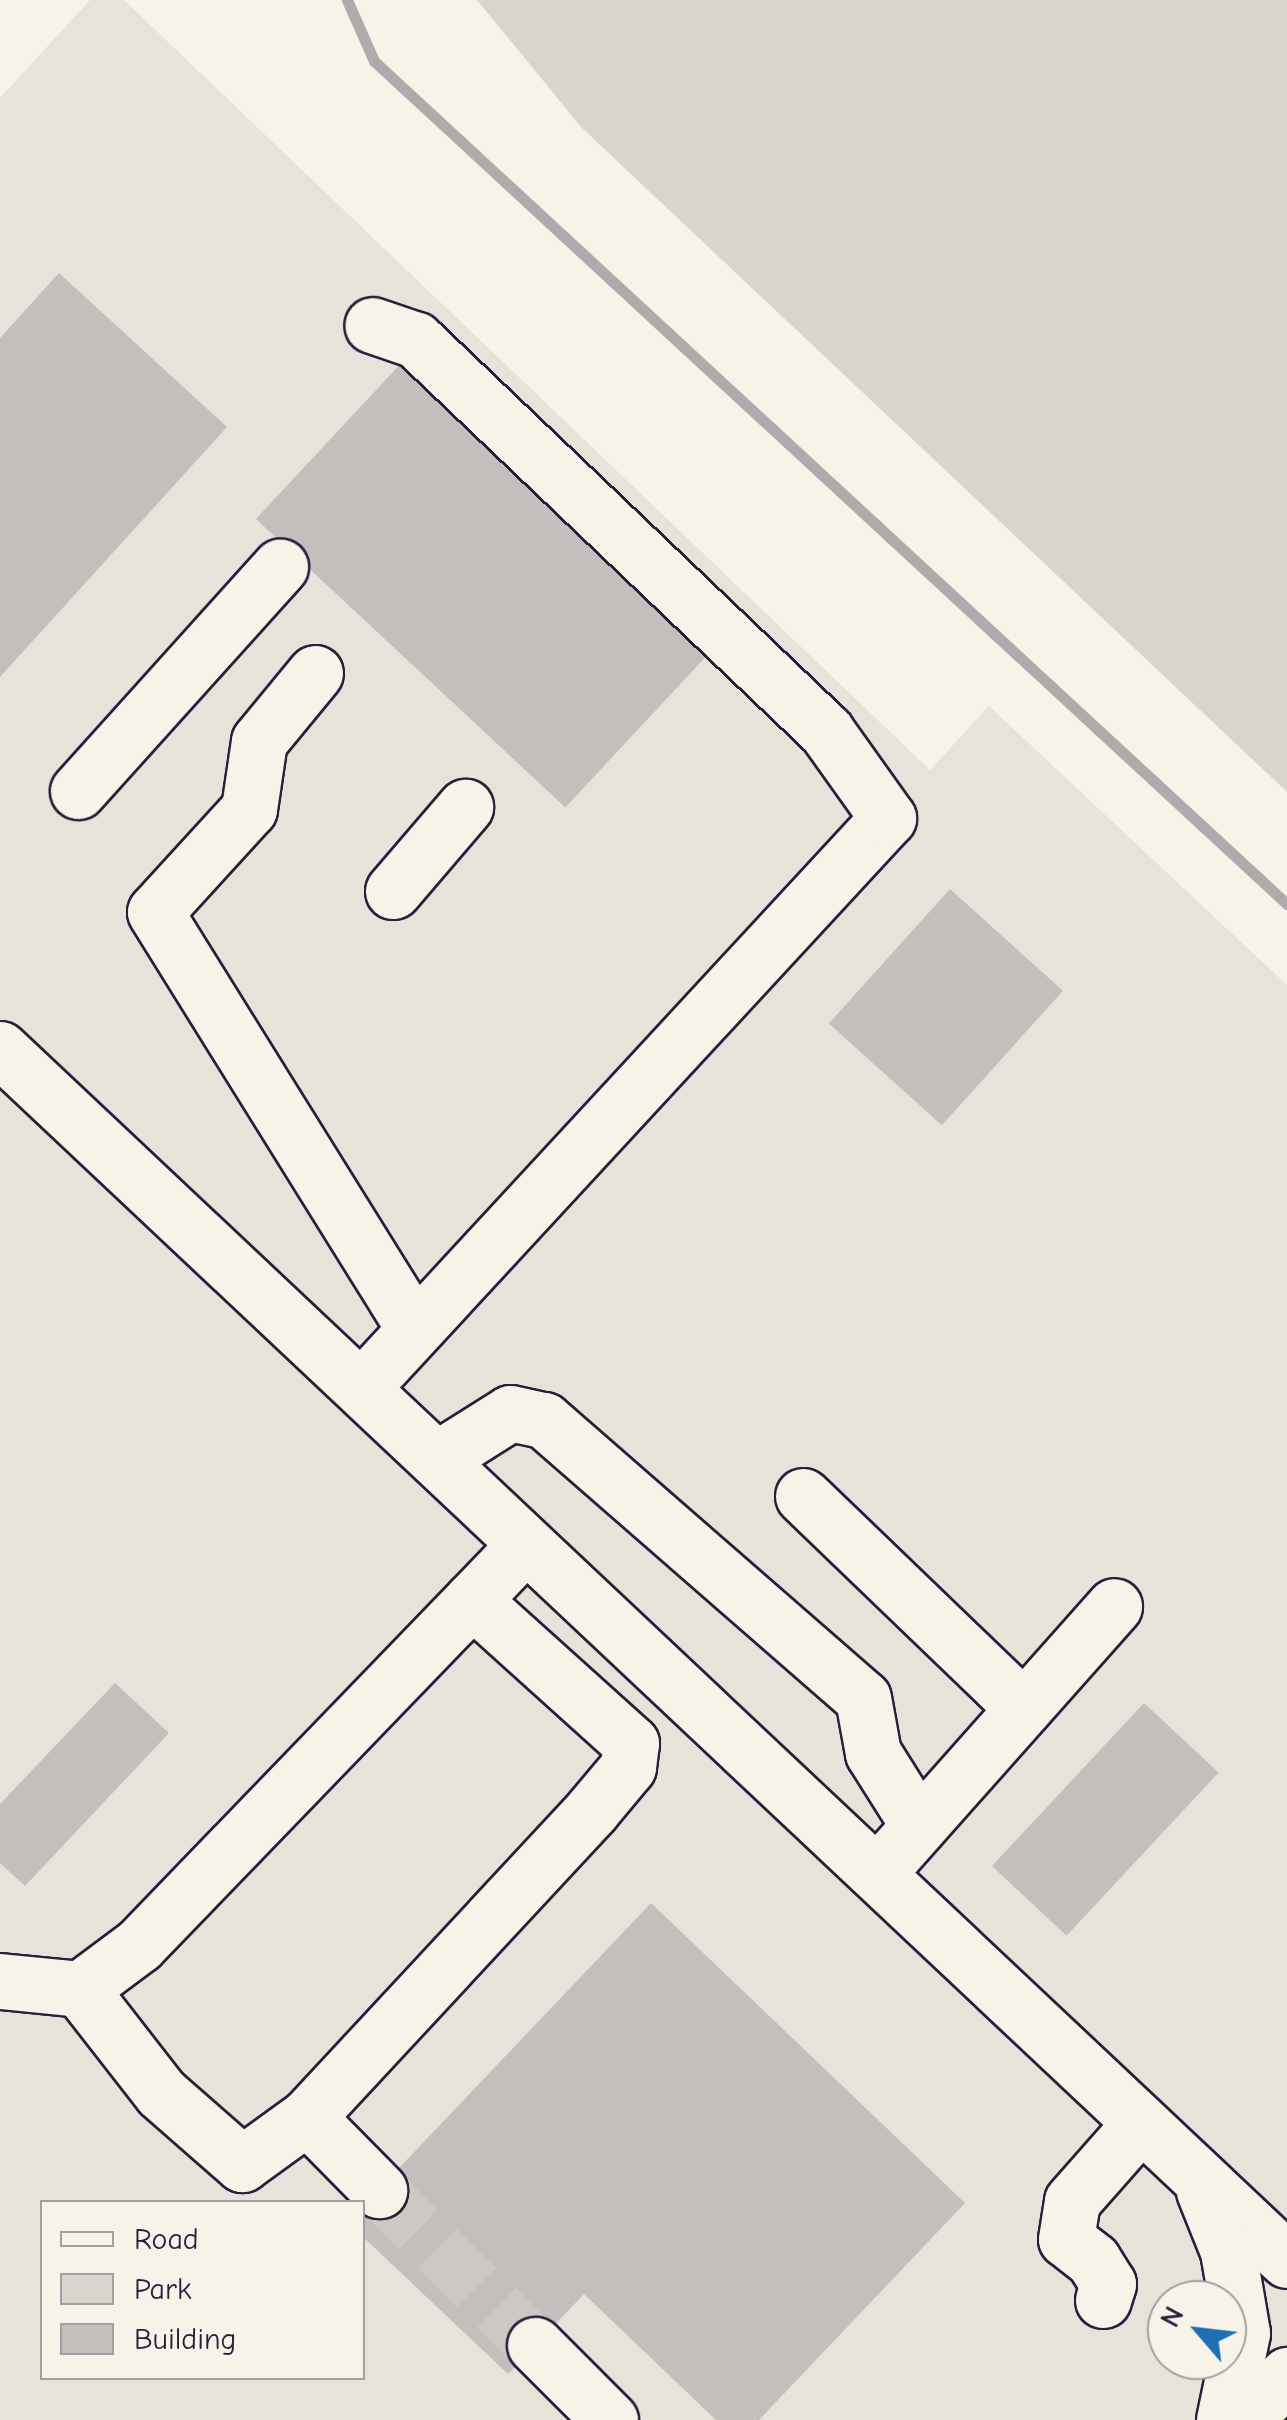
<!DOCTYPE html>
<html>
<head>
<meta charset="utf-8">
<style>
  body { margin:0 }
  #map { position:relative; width:1287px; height:2420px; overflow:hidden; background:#f7f3e8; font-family:"Comic Neue",sans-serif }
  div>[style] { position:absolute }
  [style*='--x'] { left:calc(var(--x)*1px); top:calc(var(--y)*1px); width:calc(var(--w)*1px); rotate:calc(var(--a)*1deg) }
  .built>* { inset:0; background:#e7e3db }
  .green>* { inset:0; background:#d8d5cf }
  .stream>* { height:11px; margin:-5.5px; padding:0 5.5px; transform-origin:5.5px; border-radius:5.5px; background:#aeabad }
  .building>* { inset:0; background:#c2bfbd; transform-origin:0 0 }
  .minor-tunnel>* { height:55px; margin-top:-27.5px; transform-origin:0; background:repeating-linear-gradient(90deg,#ccc9c5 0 55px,transparent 0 83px) }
  .roads { filter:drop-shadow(2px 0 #22223b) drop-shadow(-2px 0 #22223b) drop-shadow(0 2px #22223b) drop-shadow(0 -2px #22223b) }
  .minor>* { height:55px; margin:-27.5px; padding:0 27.5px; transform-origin:27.5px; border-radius:27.5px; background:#f7f3e8 }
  span { translate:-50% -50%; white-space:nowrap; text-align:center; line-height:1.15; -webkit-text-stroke:8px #f7f3e8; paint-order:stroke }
  .legend { position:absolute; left:40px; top:2200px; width:325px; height:180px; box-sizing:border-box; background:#f7f3e8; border:2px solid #a29fa3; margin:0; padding:12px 18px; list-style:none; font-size:30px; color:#22223b }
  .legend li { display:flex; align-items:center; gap:20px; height:50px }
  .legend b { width:50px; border:2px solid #a29fa3 }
  .north { position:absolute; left:1147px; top:2280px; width:100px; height:100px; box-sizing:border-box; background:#f7f3e8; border:2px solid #a29fa3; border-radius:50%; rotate:298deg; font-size:28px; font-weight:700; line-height:40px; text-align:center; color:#22223b }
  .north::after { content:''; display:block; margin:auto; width:35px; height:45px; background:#1f6fb2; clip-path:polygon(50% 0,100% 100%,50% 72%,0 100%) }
</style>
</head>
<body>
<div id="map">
  <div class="built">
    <div style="clip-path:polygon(evenodd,90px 0,124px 0,930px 770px,989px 706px,1287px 985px,1287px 2420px,0 2420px,0 98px,90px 0,42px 2202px,362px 2202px,362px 2378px,42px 2378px,42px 2202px,90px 0,1167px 2300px,1227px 2300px,1227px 2360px,1167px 2360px,1167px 2300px)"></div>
  </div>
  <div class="green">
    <div style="clip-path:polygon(477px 0,1287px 0,1287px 792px,582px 128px)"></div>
  </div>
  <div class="stream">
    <div style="--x:347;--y:0;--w:67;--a:66.1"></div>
    <div style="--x:374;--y:61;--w:1243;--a:42.72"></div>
  </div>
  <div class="building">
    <div style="clip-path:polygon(59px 273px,227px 427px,0 677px,0 338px)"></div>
    <div style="left:406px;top:358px;width:423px;height:220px;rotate:43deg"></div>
    <div style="left:950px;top:889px;width:152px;height:181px;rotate:42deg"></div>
    <div style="clip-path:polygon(115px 1683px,169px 1733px,25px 1886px,0 1863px,0 1804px)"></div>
    <div style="left:1144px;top:1703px;width:102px;height:223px;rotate:43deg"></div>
    <div style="clip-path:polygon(651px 1903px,965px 2203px,759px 2420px,716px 2420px,584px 2294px,508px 2374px,362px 2236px,362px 2207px)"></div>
  </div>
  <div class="minor-tunnel">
    <div style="--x:379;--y:2190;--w:220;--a:44.8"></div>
  </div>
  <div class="roads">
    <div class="minor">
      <div style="--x:315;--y:673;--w:88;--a:129.5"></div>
      <div style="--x:259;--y:741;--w:69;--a:98.4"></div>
      <div style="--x:249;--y:809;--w:139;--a:132.4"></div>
      <div style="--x:155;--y:912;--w:491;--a:58.1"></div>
      <div style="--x:78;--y:791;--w:302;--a:-48"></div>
      <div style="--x:393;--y:891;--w:111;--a:-49.4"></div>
      <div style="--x:0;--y:1049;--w:1767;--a:43.26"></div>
      <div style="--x:362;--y:1387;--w:775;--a:-47.25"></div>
      <div style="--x:888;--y:818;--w:107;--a:-125.5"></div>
      <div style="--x:826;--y:731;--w:567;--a:-136.36"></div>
      <div style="--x:416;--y:340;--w:46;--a:-161.2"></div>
      <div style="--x:437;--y:1459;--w:86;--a:-32.2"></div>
      <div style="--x:510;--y:1413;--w:35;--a:12"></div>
      <div style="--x:544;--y:1420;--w:423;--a:41.1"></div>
      <div style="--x:863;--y:1698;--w:56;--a:79.7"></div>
      <div style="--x:873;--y:1753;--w:86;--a:57.8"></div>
      <div style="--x:803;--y:1496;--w:306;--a:43.9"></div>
      <div style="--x:472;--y:1600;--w:214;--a:42"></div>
      <div style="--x:895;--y:1853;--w:330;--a:-48.4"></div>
      <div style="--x:0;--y:1981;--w:80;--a:5.7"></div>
      <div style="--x:80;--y:1989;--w:74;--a:-36.7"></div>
      <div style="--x:139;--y:1945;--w:557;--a:-46.02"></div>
      <div style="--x:80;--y:1989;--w:132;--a:52.1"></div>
      <div style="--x:161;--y:2093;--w:108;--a:41.2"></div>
      <div style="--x:242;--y:2164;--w:80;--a:-35.9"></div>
      <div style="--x:307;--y:2117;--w:419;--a:-47.1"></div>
      <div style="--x:592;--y:1810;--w:56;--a:-50.1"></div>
      <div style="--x:628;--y:1767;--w:24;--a:-83"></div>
      <div style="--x:307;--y:2117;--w:103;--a:45.4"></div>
      <div style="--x:1204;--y:2191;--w:65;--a:68.2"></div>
      <div style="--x:1228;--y:2251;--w:83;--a:80.3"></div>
      <div style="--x:1242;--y:2333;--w:89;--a:101.7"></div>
      <div style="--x:1103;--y:2300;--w:17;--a:-73"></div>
      <div style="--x:1108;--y:2284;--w:28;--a:-122"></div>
      <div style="--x:1093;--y:2260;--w:34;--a:-142"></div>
      <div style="--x:1066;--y:2239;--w:38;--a:-81"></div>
      <div style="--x:1072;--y:2201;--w:103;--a:-48.6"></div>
      <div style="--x:535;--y:2345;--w:106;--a:45"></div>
      <div style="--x:1245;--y:2420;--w:62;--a:-47"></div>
    </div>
  </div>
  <ul class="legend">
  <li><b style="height:12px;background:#f7f3e8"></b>Road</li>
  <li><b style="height:28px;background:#d8d5cf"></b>Park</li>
  <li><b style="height:28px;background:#c2bfbd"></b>Building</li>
  </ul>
  <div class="north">N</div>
</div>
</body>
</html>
